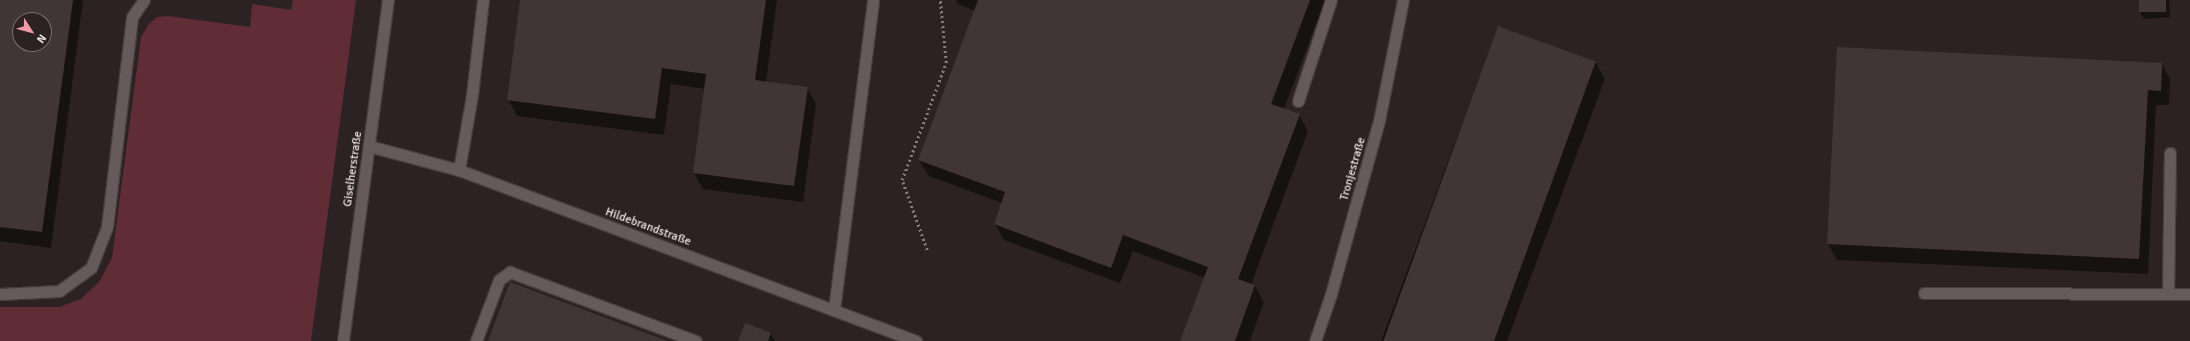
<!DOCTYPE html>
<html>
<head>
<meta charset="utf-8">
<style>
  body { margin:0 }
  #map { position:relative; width:2190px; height:341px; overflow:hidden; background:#2c2223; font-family:Signika,sans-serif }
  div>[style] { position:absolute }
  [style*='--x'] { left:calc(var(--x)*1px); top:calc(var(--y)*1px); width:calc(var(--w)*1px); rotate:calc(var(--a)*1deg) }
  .green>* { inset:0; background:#602d36 }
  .shadow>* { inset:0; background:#0007 }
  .building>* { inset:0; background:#413537; transform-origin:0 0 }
  .path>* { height:2.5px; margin-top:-1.25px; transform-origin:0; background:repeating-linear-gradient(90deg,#877d7e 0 2px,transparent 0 5px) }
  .roads { filter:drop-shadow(1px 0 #473e3f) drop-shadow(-1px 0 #473e3f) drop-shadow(0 1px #473e3f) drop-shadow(0 -1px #473e3f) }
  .service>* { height:11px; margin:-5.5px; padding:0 5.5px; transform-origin:5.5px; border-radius:5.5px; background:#665a5b }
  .minor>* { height:11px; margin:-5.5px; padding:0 5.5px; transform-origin:5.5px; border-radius:5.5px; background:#665a5b }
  span { translate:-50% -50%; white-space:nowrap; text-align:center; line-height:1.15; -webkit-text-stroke:4px #2c2223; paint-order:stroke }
  .street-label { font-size:12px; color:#e8e0e1 }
  .north { position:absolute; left:12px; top:12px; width:40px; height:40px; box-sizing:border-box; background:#2c2223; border:1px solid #776e6f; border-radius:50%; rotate:126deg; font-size:11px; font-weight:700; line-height:16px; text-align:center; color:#e8e0e1 }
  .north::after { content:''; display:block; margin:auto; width:14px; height:18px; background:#f39aa7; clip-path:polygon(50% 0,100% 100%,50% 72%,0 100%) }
</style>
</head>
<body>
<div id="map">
  <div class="green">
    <div style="clip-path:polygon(293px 0,356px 0,311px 341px,0 341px,0 307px,59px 307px,81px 299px,99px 282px,112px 258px,141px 37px,148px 25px,157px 17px,168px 16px,250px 27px,252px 4px,291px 10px)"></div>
  </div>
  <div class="shadow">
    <div style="clip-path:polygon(evenodd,0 0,83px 0,51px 248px,0 241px,0 0,20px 20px,44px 20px,44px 44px,20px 44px,20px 20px)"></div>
    <div style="clip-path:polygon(521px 0,777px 0,766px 82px,807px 88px,816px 104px,803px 202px,703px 189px,694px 173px,705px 89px,671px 84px,664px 135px,517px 116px,508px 99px)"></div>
    <div style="clip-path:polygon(956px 0,1325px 0,1284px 109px,1299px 115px,1308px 131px,1251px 285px,1255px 286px,1264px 302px,1250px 341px,1181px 341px,1205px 278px,1133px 251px,1120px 283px,1004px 240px,995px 224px,1002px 203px,929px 176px,919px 160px,975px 11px,958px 4px)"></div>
    <div style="clip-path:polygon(2140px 0,2169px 0,2170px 17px,2144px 19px,2140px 12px)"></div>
    <div style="clip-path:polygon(1498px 27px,1596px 63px,1605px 79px,1507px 341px,1381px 341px)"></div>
    <div style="clip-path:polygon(1838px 48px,2162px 64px,2170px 79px,2169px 105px,2156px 105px,2148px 274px,1837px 260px,1828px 244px)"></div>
    <div style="clip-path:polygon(746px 324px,771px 334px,775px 341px,739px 341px)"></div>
  </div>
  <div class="building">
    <div style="clip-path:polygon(evenodd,0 0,73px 0,42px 232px,0 227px,0 0,20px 20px,44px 20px,44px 44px,20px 44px,20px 20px)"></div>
    <div style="clip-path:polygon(520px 0,766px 0,755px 80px,808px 87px,794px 186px,693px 173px,706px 74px,662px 68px,655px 119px,507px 100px)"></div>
    <div style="clip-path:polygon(978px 0,1310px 0,1271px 104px,1300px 114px,1238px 279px,1255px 285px,1235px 341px,1180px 341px,1208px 267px,1123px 235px,1111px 268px,994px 224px,1005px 192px,918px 160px)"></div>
    <div style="left:2139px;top:0;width:27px;height:12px"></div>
    <div style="left:1498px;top:26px;width:104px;height:336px;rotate:20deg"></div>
    <div style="clip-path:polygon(1837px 47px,2162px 63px,2161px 91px,2148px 90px,2139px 259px,1827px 244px)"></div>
    <div style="clip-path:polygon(510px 282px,574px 306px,667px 341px,488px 341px)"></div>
    <div style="clip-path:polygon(745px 323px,771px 333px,768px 341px,738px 341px)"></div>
  </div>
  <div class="path">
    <div style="--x:927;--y:250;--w:74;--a:-109.7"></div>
    <div style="--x:902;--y:180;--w:125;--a:-69.4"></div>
    <div style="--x:946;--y:63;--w:63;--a:-95.4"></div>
  </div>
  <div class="roads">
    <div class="service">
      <div style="--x:1298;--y:101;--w:106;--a:-71.9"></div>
      <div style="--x:459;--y:170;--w:76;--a:-80.2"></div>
      <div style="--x:472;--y:95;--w:96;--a:-83.4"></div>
      <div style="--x:1924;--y:293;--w:266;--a:0.2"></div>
      <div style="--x:0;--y:294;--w:59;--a:-2.9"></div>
      <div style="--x:59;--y:291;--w:39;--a:-36"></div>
      <div style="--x:91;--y:268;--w:44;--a:-68.7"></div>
      <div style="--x:107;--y:227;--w:211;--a:-83.2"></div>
      <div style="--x:132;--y:17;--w:21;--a:-55"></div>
      <div style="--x:2168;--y:294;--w:141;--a:-89.2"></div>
      <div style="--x:834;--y:310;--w:312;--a:-82.8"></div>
      <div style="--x:476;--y:341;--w:65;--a:-69.3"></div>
      <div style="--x:499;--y:280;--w:14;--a:-36"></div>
      <div style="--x:510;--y:272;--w:198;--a:20.4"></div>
    </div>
    <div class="minor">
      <div style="--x:369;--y:146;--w:93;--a:14.9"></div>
      <div style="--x:459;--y:170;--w:488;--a:20.5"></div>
      <div style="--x:343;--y:341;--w:344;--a:-82.5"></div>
      <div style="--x:1315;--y:341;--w:50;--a:-71.2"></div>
      <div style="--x:1331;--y:294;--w:180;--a:-74.5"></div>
      <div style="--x:1379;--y:121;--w:123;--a:-78.8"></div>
    </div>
  </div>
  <div class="street-label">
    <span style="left:353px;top:169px;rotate:-82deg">Giselherstraße</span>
    <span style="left:1353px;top:169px;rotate:-74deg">Tronjestraße</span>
    <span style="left:648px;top:227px;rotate:20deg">Hildebrandstraße</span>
  </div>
  <div class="north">N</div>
</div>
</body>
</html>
